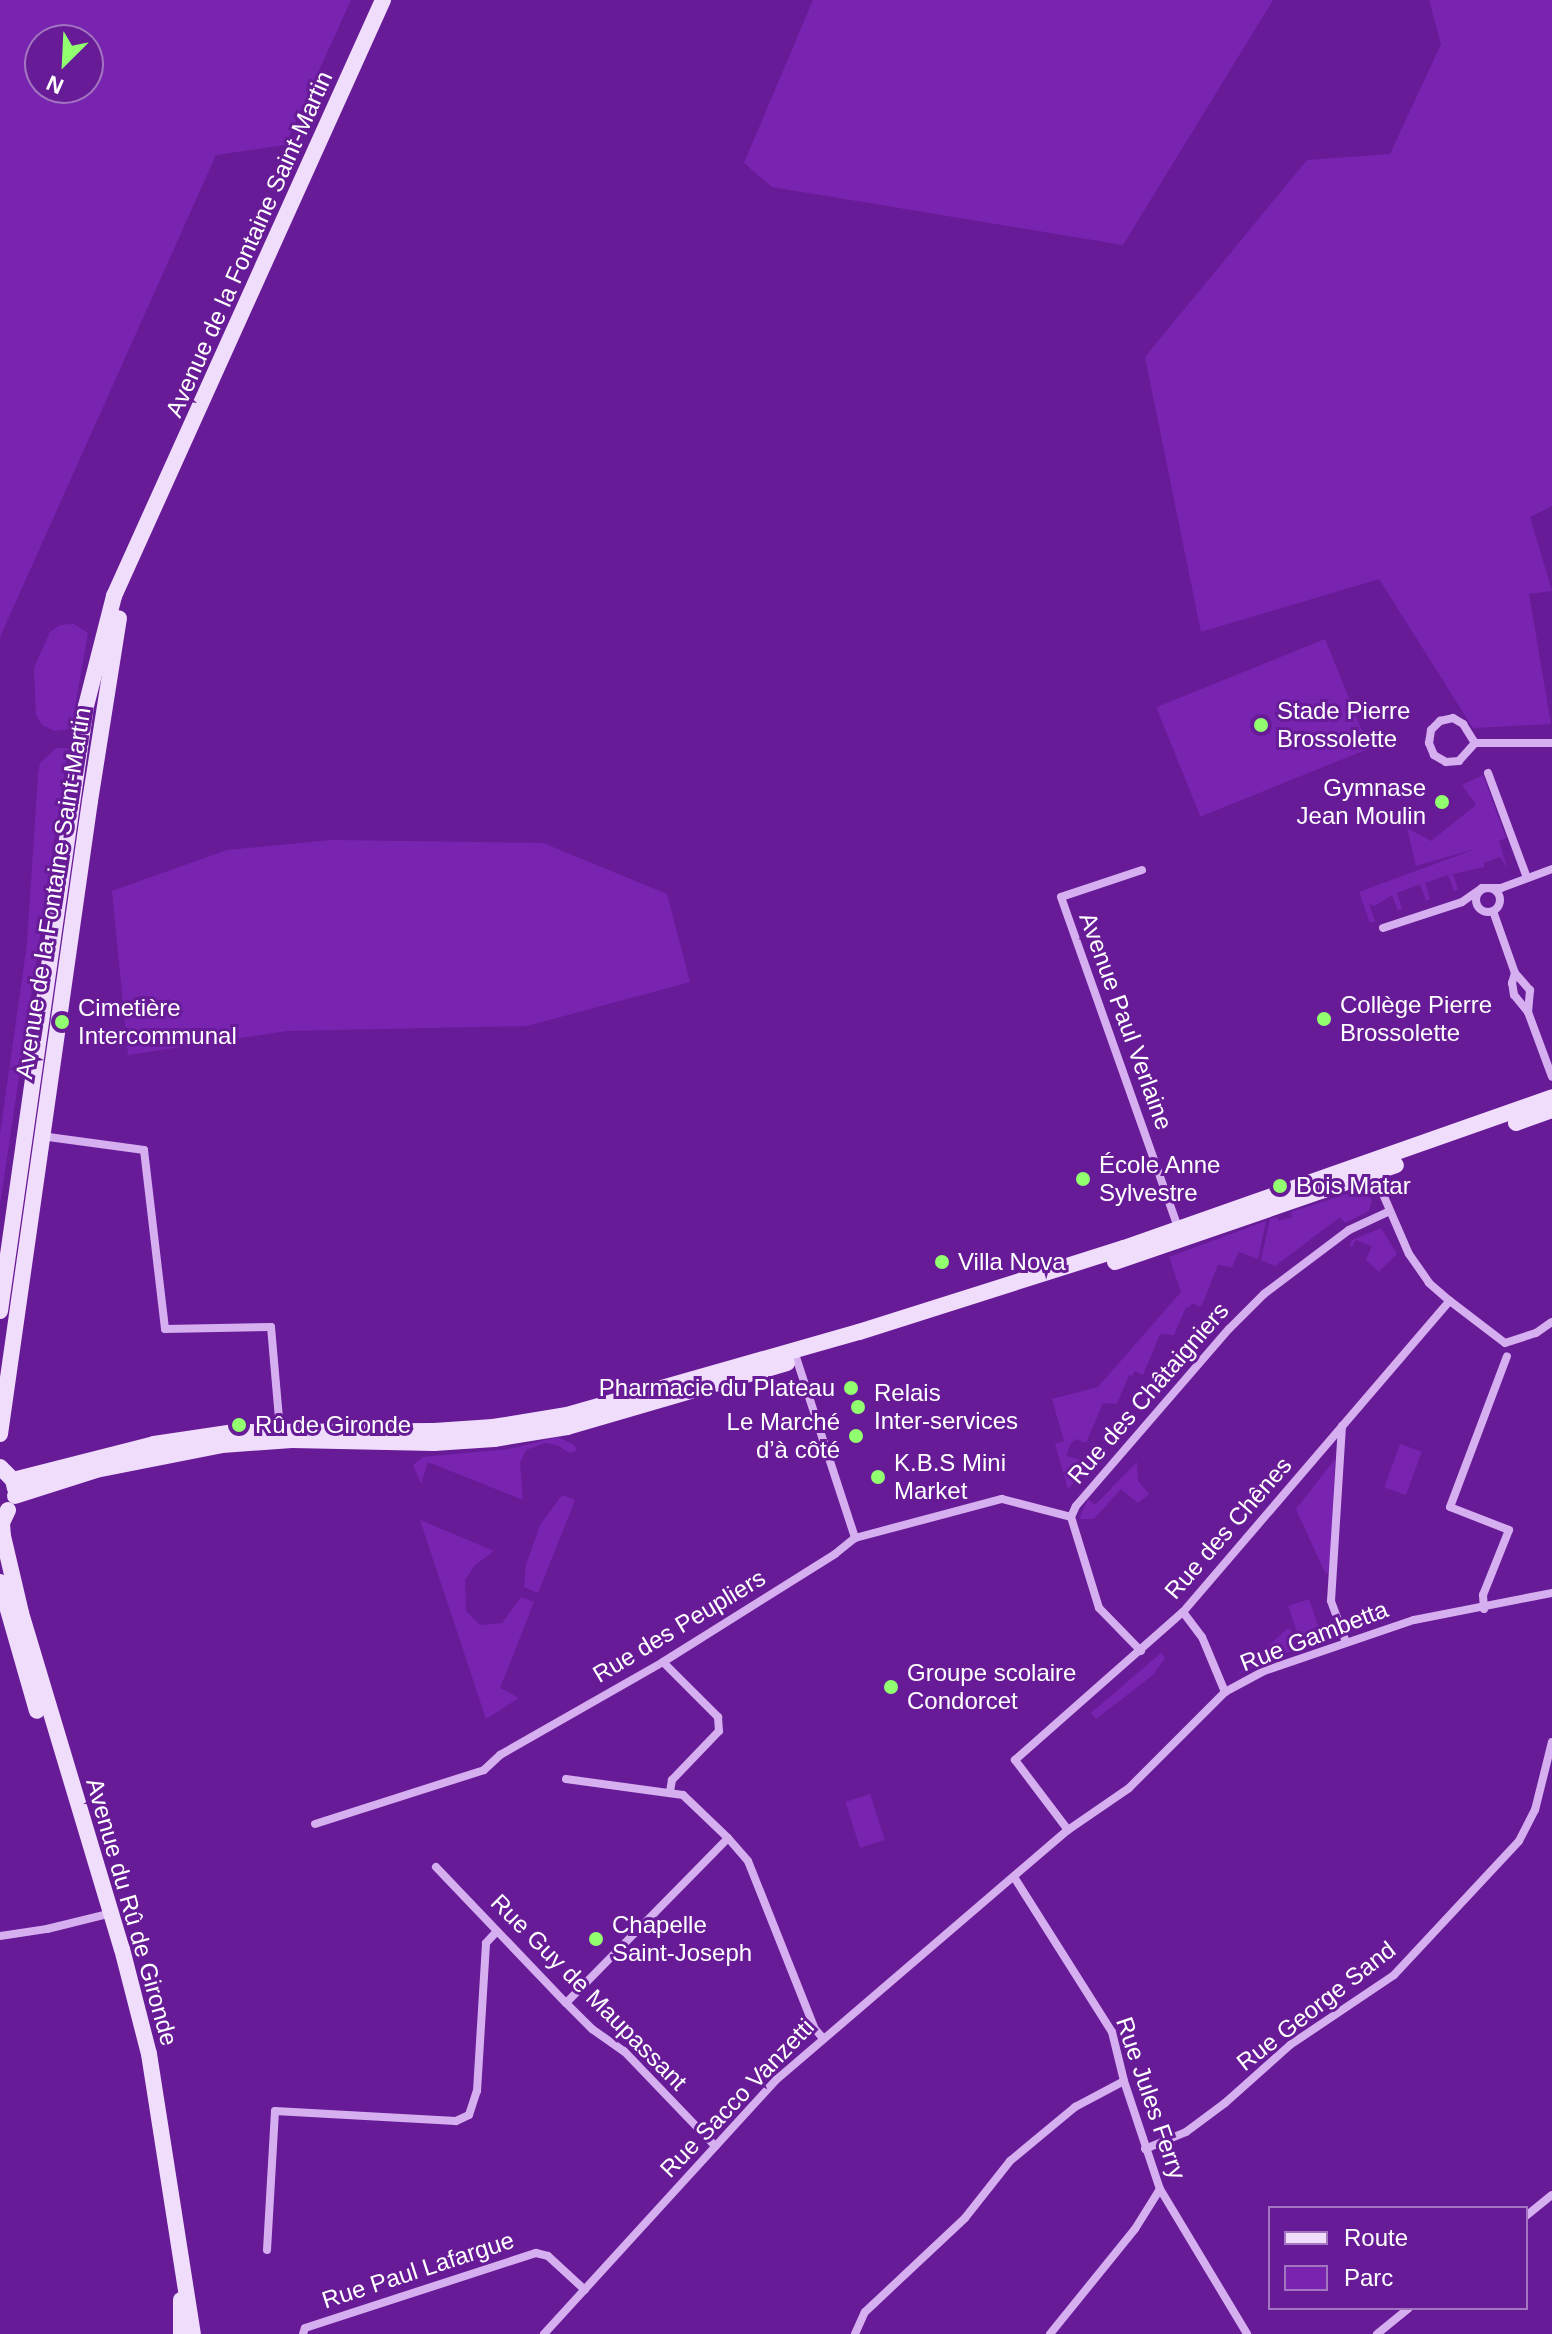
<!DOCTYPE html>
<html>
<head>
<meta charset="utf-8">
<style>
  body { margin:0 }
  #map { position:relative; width:1552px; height:2334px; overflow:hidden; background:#681b97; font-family:Helvetica,sans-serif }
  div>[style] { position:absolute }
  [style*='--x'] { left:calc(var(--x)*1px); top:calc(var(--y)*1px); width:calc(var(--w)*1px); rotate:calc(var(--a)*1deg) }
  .green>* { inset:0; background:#7924b1; transform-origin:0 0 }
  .minor>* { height:8px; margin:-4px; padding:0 4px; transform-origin:4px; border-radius:4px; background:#d6aff0 }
  .minor>.ring { margin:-4px; padding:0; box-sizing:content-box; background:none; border:8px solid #d6aff0; border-radius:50% }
  .secondary>* { height:16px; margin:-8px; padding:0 8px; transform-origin:8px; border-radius:8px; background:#f0ddfb }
  .dots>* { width:22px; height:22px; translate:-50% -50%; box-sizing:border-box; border:4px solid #681b97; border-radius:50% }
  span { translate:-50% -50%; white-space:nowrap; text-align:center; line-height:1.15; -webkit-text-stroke:6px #681b97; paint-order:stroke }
  .street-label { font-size:24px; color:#fff }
  .poi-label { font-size:24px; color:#fff }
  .left { translate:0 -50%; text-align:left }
  .right { translate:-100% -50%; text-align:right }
  .legend { position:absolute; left:1268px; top:2206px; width:260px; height:104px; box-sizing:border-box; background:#681b97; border:2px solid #a476c1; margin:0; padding:10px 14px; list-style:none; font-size:24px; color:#fff }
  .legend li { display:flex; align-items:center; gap:16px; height:40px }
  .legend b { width:40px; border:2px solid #a476c1 }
  .north { position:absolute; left:24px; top:24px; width:80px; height:80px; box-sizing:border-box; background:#681b97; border:2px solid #a476c1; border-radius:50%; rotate:204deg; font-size:22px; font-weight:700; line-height:32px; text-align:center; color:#fff }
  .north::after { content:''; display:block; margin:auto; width:28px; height:36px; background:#91ff6f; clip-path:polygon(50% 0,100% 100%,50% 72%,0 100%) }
</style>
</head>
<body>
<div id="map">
  <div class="green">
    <div style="clip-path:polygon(evenodd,0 0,351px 0,285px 145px,216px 155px,0 637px,0 0,40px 40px,88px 40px,88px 88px,40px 88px,40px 40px)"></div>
    <div style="clip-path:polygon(813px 0,1273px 0,1123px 245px,772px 187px,744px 163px)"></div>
    <div style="clip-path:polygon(1429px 0,1552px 0,1552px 506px,1530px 517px,1552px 591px,1529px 594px,1551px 724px,1473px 728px,1379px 579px,1201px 632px,1145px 357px,1307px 160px,1390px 154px,1441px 44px)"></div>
    <div style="clip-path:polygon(74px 624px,88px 633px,71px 729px,54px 731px,42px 725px,36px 715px,34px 668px,50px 632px,60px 625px)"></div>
    <div style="left:1325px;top:639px;width:118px;height:182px;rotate:68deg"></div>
    <div style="clip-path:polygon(56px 748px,68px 748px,0 1205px,0 1134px,27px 944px,38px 774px,40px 763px)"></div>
    <div style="clip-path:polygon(1483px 775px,1506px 838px,1499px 841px,1507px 868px,1500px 857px,1484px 863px,1484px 867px,1453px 874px,1458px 889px,1454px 891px,1448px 875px,1425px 883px,1430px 899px,1426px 901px,1420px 884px,1397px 893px,1402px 909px,1398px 911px,1392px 895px,1375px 906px,1369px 904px,1375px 921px,1370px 923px,1359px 892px,1478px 848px,1416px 866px,1407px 828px,1431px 841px,1476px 805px,1462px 785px)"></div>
    <div style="clip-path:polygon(331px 840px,543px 843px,667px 894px,690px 982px,527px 1026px,287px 1031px,128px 1055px,112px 891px,227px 850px)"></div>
    <div style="clip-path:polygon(1359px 1190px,1365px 1190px,1372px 1200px,1369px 1211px,1345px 1223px,1340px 1217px,1275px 1266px,1261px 1260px,1270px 1219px,1277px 1217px,1279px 1221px,1292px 1217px,1291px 1212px)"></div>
    <div style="clip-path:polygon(1266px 1221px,1258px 1259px,1239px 1252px,1232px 1267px,1218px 1265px,1201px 1307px,1192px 1303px,1189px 1308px,1186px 1307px,1174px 1335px,1160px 1334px,1143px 1375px,1135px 1371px,1132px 1376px,1129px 1375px,1117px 1404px,1103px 1403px,1086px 1443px,1077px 1439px,1071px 1443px,1066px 1456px,1091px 1463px,1068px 1489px,1055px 1444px,1064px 1441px,1052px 1399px,1098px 1387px,1181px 1292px,1169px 1257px)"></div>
    <div style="clip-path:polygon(1381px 1228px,1397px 1254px,1379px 1272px,1366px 1260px,1372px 1246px,1356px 1240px,1352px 1247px,1349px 1246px,1352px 1240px)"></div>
    <div style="clip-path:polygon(558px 1437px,574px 1445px,577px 1450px,570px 1453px,557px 1445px,545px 1443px,526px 1450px,520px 1463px,523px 1500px,428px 1462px,421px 1484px,413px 1465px,423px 1457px,509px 1449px)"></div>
    <div style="left:1400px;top:1444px;width:23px;height:46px;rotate:20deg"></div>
    <div style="clip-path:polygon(1335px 1459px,1330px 1569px,1326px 1575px,1296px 1509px)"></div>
    <div style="clip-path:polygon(1137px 1462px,1138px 1481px,1149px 1494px,1138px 1503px,1121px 1489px,1094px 1519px,1079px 1519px,1088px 1499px,1095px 1505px)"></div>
    <div style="clip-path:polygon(562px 1495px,575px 1500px,538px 1593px,524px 1587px,526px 1565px,540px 1525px)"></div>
    <div style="clip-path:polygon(420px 1520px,494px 1551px,475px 1565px,465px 1580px,466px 1611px,480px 1625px,502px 1623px,521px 1597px,534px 1602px,500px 1688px,519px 1698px,486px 1719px)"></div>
    <div style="left:1309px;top:1599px;width:43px;height:22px;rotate:71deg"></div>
    <div style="clip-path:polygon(1287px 1629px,1291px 1630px,1296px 1649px,1238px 1674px)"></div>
    <div style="clip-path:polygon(1161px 1653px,1165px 1658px,1153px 1675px,1096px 1719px,1091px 1713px)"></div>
    <div style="left:870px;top:1794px;width:48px;height:26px;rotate:72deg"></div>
  </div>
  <div class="minor">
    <div style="--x:1453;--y:718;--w:12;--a:31"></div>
    <div style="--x:1463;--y:724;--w:22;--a:58"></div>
    <div style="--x:1475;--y:743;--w:24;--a:132"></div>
    <div style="--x:1459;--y:761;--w:13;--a:176"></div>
    <div style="--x:1446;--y:762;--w:14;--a:-150"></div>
    <div style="--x:1434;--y:755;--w:13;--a:-113"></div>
    <div style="--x:1429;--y:743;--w:13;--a:-81"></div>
    <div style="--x:1431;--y:730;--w:13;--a:-45"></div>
    <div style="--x:1440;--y:721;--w:13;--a:-13"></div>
    <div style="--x:1475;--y:743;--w:77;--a:0"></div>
    <div style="--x:1488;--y:773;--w:112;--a:69.6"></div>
    <div style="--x:1142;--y:870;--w:85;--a:161.6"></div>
    <div style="--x:1061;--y:897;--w:353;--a:70.5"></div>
    <div class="ring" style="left:1476px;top:888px;width:16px;height:16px"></div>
    <div style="--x:1493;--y:911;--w:66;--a:70.5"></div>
    <div style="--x:1383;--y:928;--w:83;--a:-18.2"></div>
    <div style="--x:1462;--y:902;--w:24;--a:-35"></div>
    <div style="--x:1482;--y:888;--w:19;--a:0"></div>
    <div style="--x:1501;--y:888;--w:54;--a:-20.4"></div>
    <div style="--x:1515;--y:973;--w:23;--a:49"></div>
    <div style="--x:1530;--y:990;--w:22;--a:95"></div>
    <div style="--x:1528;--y:1012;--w:22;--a:-129"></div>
    <div style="--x:1514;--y:995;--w:12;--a:-99"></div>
    <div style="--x:1512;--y:983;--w:10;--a:-73"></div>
    <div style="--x:1528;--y:1012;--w:69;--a:69.7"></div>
    <div style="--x:41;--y:1136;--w:104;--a:7.7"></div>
    <div style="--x:144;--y:1150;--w:180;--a:83.3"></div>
    <div style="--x:165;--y:1329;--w:106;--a:-1.1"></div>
    <div style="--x:271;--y:1327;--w:102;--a:85"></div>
    <div style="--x:1373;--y:1171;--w:90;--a:66.6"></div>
    <div style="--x:1409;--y:1254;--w:35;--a:55"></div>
    <div style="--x:1429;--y:1283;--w:28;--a:41"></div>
    <div style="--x:1450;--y:1301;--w:69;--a:37.4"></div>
    <div style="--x:1505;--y:1343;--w:33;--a:-18"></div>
    <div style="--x:1536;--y:1333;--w:19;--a:-35"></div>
    <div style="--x:794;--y:1351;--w:197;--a:71.9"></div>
    <div style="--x:1342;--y:1426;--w:175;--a:93.6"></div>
    <div style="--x:1331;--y:1601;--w:44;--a:69.9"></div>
    <div style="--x:1484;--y:1609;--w:14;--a:-94"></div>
    <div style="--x:1483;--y:1595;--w:70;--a:-68.2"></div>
    <div style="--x:1509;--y:1530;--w:63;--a:-158.7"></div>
    <div style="--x:1450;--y:1507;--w:161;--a:-69.3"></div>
    <div style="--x:1183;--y:1612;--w:31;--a:53"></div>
    <div style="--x:1202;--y:1637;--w:60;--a:67.3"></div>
    <div style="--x:1141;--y:1651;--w:60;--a:-134.3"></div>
    <div style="--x:1099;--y:1608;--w:95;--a:-107.1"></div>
    <div style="--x:1071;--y:1517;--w:12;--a:-66"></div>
    <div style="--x:1076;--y:1506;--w:234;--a:-49.2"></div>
    <div style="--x:1229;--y:1329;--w:49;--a:-45"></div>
    <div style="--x:1264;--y:1294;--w:106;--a:-37"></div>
    <div style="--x:1349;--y:1230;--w:43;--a:-24.8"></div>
    <div style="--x:663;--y:1662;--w:78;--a:45"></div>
    <div style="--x:718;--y:1717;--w:14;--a:86"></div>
    <div style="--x:719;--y:1731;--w:68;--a:133.8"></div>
    <div style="--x:672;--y:1780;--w:11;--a:100"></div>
    <div style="--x:566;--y:1779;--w:118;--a:7.8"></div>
    <div style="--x:683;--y:1795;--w:62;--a:43.7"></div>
    <div style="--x:728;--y:1838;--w:30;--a:49"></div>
    <div style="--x:748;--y:1861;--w:181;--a:68.3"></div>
    <div style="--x:815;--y:2029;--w:11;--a:49"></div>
    <div style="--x:315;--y:1824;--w:177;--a:-17.7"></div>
    <div style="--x:484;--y:1770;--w:22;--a:-43"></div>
    <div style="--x:500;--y:1755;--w:188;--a:-29.7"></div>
    <div style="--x:663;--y:1662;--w:203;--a:-32.1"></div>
    <div style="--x:835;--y:1554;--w:26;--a:-39"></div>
    <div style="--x:855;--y:1538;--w:152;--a:-14.9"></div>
    <div style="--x:1002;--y:1499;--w:71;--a:14.6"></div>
    <div style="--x:1068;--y:1830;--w:88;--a:-127.1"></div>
    <div style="--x:1015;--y:1760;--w:224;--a:-41.4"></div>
    <div style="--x:1183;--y:1612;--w:410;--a:-49.4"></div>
    <div style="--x:436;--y:1867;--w:188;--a:46.3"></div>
    <div style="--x:566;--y:2003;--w:37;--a:45"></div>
    <div style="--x:592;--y:2029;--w:39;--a:35"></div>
    <div style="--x:624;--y:2051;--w:132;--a:46.2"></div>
    <div style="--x:1014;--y:1877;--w:183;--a:57.7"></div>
    <div style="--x:1112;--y:2032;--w:50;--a:76.2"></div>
    <div style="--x:1124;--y:2081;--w:114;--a:71.6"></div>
    <div style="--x:1160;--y:2189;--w:169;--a:59"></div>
    <div style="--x:0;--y:1936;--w:48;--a:-8.5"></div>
    <div style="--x:47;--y:1929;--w:59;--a:-13.8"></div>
    <div style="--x:566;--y:2003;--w:231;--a:-45.5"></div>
    <div style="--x:1145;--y:2149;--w:44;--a:-22.5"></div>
    <div style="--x:1186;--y:2132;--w:49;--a:-36.6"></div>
    <div style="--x:1225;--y:2103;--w:87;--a:-41.7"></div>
    <div style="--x:1290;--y:2045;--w:125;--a:-33.9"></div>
    <div style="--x:1394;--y:1975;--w:183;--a:-47"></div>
    <div style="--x:1519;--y:1841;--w:35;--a:-63"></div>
    <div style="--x:1535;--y:1810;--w:70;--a:-76"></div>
    <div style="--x:1526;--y:2216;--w:33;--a:-39"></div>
    <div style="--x:267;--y:2250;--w:139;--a:-86.7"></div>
    <div style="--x:275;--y:2111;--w:181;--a:3.2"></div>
    <div style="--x:456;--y:2121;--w:14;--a:-25"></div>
    <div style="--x:469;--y:2115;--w:25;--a:-72"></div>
    <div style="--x:477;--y:2091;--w:148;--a:-86.5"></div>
    <div style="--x:486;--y:1943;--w:16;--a:-47"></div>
    <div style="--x:303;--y:2334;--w:6;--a:-72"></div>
    <div style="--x:305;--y:2328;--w:243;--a:-18"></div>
    <div style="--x:536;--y:2253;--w:12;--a:14"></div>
    <div style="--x:548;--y:2256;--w:50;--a:42.6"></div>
    <div style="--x:544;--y:2334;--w:344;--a:-47.6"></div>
    <div style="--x:776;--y:2080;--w:384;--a:-40.6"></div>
    <div style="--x:1068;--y:1830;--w:74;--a:-34.5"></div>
    <div style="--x:1129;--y:1788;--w:136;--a:-45"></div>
    <div style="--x:1225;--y:1692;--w:44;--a:-28.3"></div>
    <div style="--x:1264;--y:1671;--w:158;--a:-18.8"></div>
    <div style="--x:1414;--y:1620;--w:141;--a:-11.1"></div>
    <div style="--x:855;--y:2334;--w:24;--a:-66"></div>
    <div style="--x:865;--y:2312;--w:137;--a:-43.2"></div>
    <div style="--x:965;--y:2218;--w:73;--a:-51.7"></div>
    <div style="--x:1010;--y:2161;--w:85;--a:-39.7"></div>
    <div style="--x:1075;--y:2107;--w:55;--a:-28"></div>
    <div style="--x:1050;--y:2334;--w:135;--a:-51"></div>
    <div style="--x:1135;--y:2229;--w:47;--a:-58"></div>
    <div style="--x:1377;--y:2334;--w:41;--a:-39.1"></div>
  </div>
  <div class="secondary">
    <div style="--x:1516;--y:1123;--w:38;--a:-20"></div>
    <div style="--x:1115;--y:1262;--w:297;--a:-19"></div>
    <div style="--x:0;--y:1311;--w:611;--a:-81.91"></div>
    <div style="--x:86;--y:706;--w:114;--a:-75.7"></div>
    <div style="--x:114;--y:596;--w:654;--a:-65.71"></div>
    <div style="--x:0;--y:1434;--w:639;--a:-81.91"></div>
    <div style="--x:90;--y:801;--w:185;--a:-81"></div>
    <div style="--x:0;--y:1467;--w:18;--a:45"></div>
    <div style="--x:13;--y:1480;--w:9;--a:77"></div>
    <div style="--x:13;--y:1480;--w:146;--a:-14.3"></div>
    <div style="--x:154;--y:1444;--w:80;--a:-8.6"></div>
    <div style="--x:233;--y:1432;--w:201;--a:-0.3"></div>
    <div style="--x:434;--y:1431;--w:59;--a:-3.9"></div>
    <div style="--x:493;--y:1427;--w:75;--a:-9.2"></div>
    <div style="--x:567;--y:1415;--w:304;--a:-15.9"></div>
    <div style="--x:859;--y:1332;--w:278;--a:-17.6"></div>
    <div style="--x:1124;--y:1248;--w:454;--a:-19.4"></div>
    <div style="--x:15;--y:1496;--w:85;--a:-17.8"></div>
    <div style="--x:96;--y:1470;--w:128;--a:-11.2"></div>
    <div style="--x:222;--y:1445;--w:70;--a:-4.1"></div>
    <div style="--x:292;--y:1440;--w:142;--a:1.2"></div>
    <div style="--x:434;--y:1443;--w:60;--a:-3.8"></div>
    <div style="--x:494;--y:1439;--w:74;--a:-9.3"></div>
    <div style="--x:567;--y:1427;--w:229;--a:-16.2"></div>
    <div style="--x:8;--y:1510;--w:14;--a:115"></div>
    <div style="--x:2;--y:1523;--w:13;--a:86"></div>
    <div style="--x:3;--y:1536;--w:79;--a:76.8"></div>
    <div style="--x:21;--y:1613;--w:351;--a:73.3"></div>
    <div style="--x:122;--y:1949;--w:108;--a:75.6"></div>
    <div style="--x:149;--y:2054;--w:283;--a:81.1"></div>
    <div style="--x:0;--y:1582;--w:134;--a:74"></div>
    <div style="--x:181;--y:2300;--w:34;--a:90"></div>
  </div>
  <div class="dots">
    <div style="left:1261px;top:725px;background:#91ff6f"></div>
    <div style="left:1442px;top:802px;background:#91ff6f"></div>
    <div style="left:1324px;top:1019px;background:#91ff6f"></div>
    <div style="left:62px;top:1022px;background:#91ff6f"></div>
    <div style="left:1083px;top:1179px;background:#91ff6f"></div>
    <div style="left:1280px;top:1186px;background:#91ff6f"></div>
    <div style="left:942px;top:1262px;background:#91ff6f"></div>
    <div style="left:851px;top:1388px;background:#91ff6f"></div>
    <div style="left:858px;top:1407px;background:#91ff6f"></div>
    <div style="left:239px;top:1425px;background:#91ff6f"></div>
    <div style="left:856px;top:1436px;background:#91ff6f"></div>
    <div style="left:878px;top:1477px;background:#91ff6f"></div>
    <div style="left:891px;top:1687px;background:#91ff6f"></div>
    <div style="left:596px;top:1939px;background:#91ff6f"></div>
  </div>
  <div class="street-label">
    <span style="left:249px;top:244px;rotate:-66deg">Avenue de la Fontaine Saint-Martin</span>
    <span style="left:53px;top:893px;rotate:-81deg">Avenue de la Fontaine Saint-Martin</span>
    <span style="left:1126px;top:1021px;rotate:70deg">Avenue Paul Verlaine</span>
    <span style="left:1148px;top:1393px;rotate:-49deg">Rue des Châtaigniers</span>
    <span style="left:1228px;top:1528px;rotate:-49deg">Rue des Chênes</span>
    <span style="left:679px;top:1626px;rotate:-31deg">Rue des Peupliers</span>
    <span style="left:1314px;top:1636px;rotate:-21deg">Rue Gambetta</span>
    <span style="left:132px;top:1912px;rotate:74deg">Avenue du Rû de Gironde</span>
    <span style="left:589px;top:1992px;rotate:45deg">Rue Guy de Maupassant</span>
    <span style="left:1316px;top:2006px;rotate:-38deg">Rue George Sand</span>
    <span style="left:737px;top:2098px;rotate:-46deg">Rue Sacco Vanzetti</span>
    <span style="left:1151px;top:2098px;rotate:71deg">Rue Jules Ferry</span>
    <span style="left:418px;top:2270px;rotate:-18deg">Rue Paul Lafargue</span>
  </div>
  <div class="poi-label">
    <span class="left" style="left:1277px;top:725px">Stade Pierre<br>Brossolette</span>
    <span class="right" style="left:1426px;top:802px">Gymnase<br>Jean Moulin</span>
    <span class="left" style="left:1340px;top:1019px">Collège Pierre<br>Brossolette</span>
    <span class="left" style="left:78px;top:1022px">Cimetière<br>Intercommunal</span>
    <span class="left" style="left:1099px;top:1179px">École Anne<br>Sylvestre</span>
    <span class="left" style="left:1296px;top:1186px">Bois Matar</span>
    <span class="left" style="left:958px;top:1262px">Villa Nova</span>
    <span class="right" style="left:835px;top:1388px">Pharmacie du Plateau</span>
    <span class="left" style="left:874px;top:1407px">Relais<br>Inter-services</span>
    <span class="right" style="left:840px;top:1436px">Le Marché<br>d’à côté</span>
    <span class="left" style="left:255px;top:1425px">Rû de Gironde</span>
    <span class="left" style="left:894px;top:1477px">K.B.S Mini<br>Market</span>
    <span class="left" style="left:907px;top:1687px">Groupe scolaire<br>Condorcet</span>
    <span class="left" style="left:612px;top:1939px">Chapelle<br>Saint-Joseph</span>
  </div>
  <ul class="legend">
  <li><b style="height:10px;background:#f0ddfb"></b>Route</li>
  <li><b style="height:22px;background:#7924b1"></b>Parc</li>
  </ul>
  <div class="north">N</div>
</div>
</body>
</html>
